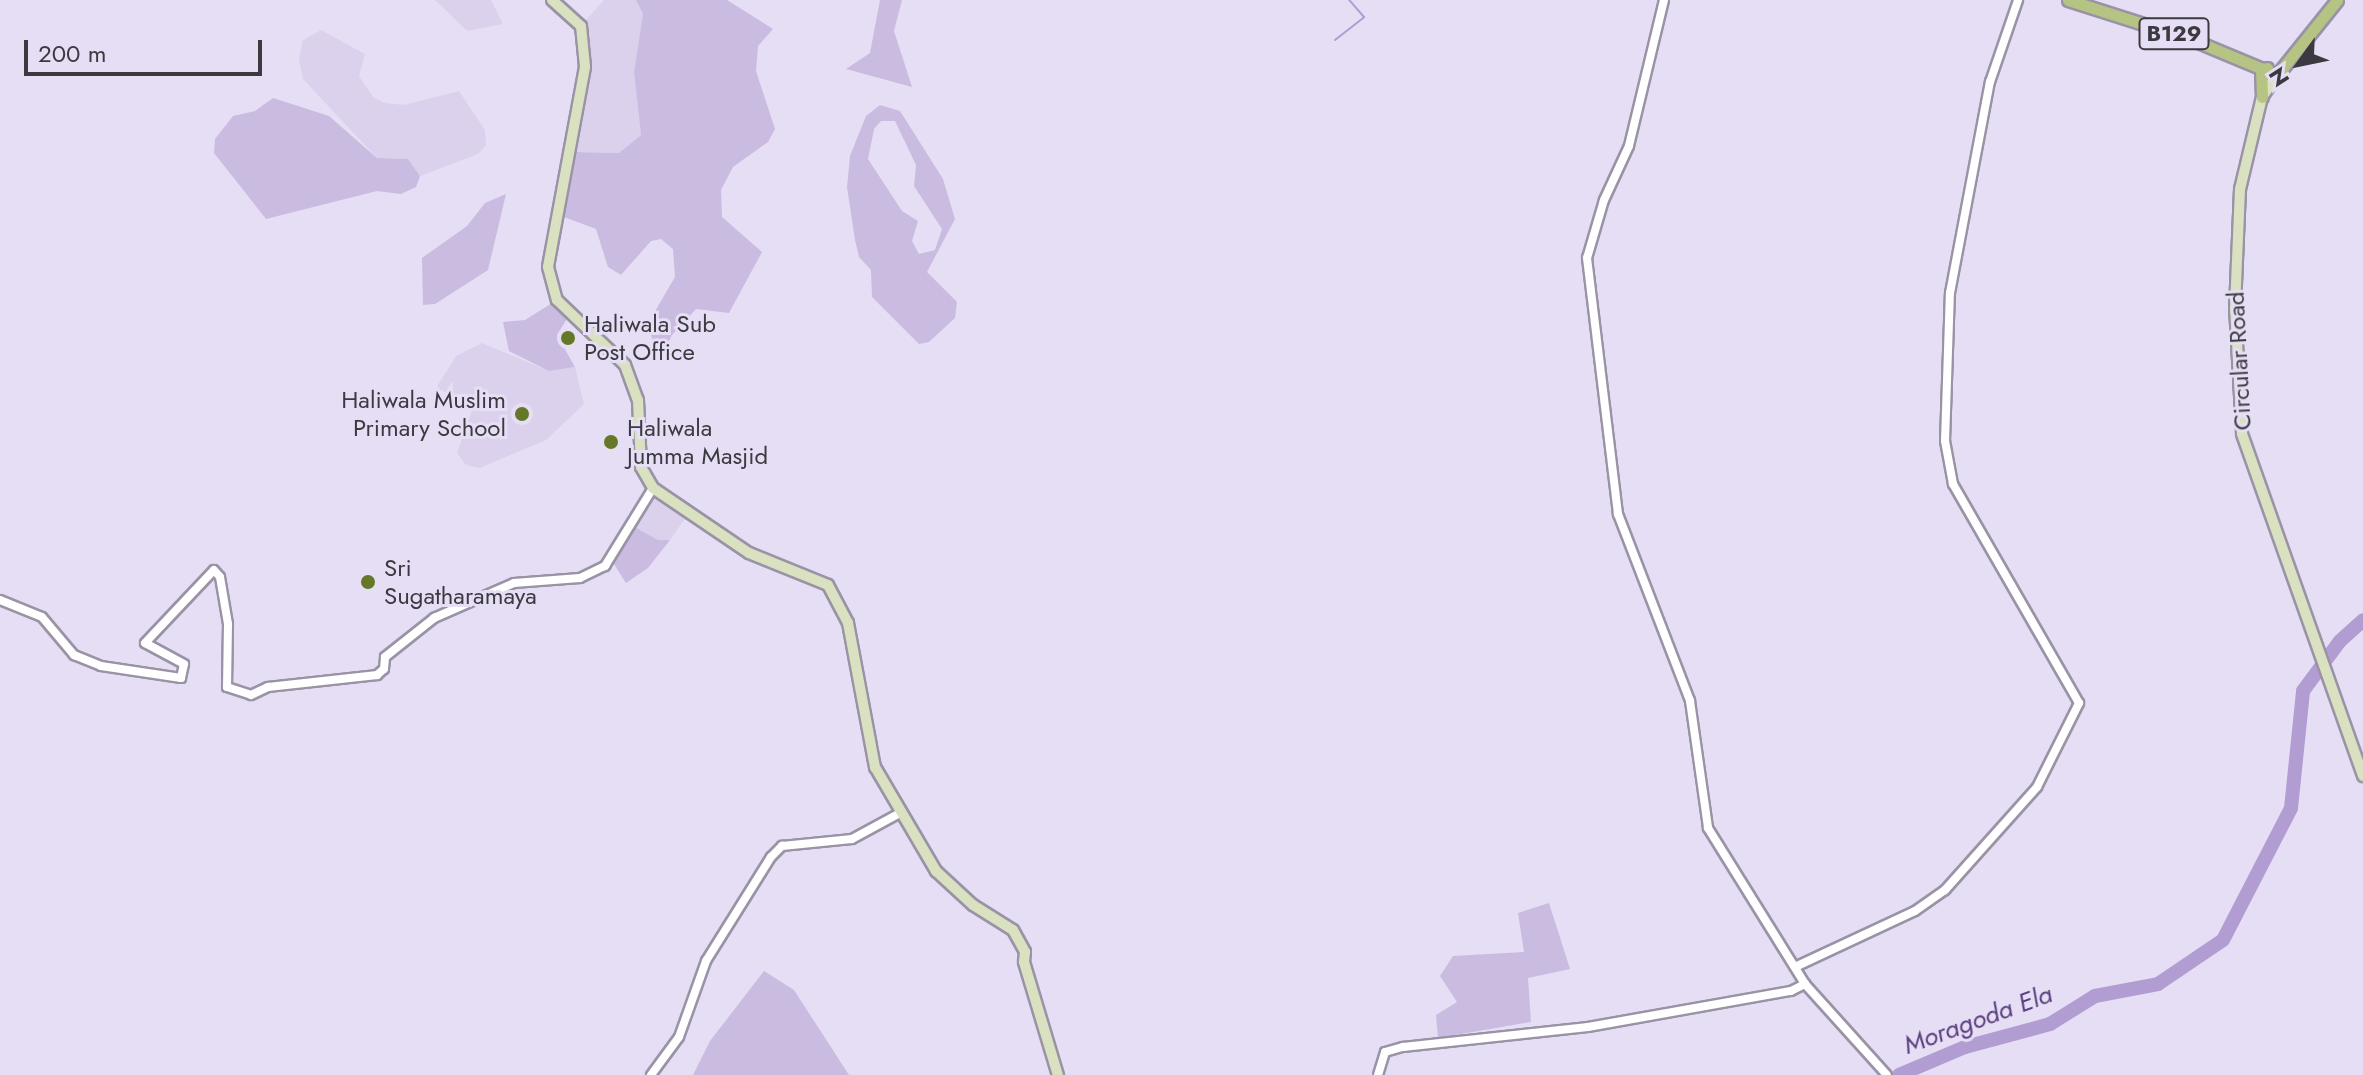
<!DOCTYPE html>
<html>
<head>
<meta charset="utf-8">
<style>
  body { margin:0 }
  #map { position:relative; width:2363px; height:1075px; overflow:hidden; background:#e6def4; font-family:Jost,sans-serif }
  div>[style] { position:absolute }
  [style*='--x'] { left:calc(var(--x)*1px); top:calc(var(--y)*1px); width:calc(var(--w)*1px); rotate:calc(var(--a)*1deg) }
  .built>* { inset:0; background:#dbd1ec }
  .green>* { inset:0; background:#c9bce0 }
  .stream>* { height:2px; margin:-1px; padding:0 1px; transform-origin:1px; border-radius:1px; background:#b19dd2 }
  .river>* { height:14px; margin:-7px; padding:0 7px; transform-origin:7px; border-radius:7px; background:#b19dd2 }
  .roads { filter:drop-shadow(2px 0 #9a93a6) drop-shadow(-2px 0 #9a93a6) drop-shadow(0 2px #9a93a6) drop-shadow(0 -2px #9a93a6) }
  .tertiary>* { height:8px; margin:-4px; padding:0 4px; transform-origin:4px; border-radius:4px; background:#fff }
  .secondary>* { height:10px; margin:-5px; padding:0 5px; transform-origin:5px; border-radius:5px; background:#dae1c1 }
  .primary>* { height:11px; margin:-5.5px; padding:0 5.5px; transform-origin:5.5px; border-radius:5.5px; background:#b5c383 }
  .dots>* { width:22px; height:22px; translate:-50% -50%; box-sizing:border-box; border:4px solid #e6def4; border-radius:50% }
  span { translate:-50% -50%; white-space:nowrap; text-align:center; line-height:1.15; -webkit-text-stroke:6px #e6def4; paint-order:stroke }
  .shield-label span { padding:2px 6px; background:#e6def4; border:2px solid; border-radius:6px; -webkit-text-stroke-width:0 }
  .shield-label { font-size:22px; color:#3c3941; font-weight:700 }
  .poi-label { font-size:24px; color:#3c3941 }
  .left { translate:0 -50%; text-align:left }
  .right { translate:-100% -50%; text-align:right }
  .street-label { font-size:24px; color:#3c3941 }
  .water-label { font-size:26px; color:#5a3f80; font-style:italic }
  .north { position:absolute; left:2259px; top:24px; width:80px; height:80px; -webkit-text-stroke:6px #e6def4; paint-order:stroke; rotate:237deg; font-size:22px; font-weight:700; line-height:32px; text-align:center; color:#3c3941 }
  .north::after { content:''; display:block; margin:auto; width:28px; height:36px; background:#3c3941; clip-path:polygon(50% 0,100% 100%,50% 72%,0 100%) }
  .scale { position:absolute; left:24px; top:40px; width:238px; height:36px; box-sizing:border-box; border:4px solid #3c3941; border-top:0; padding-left:10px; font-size:24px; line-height:28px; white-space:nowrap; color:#3c3941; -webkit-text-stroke:6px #e6def4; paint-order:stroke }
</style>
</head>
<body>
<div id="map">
  <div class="built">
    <div style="clip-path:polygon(435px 0,491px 0,503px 24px,467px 31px)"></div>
    <div style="clip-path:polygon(604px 0,636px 0,643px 14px,634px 72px,641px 135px,619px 153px,571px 152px,581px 106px,581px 26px)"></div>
    <div style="clip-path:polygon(321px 30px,365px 54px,359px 76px,373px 97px,385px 103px,404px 105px,459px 91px,485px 130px,486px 145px,478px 154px,420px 176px,408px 159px,377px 158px,303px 79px,299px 59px,303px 40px)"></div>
    <div style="clip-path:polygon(482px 343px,549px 371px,575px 367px,584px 404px,546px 440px,480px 468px,466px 465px,457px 453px,474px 405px,436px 388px,456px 356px)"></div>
    <div style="clip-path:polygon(653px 488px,689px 513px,670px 540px,658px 540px,633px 526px)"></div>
  </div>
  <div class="green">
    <div style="clip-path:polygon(636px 0,727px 0,773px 29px,758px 46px,756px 71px,775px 129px,768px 142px,733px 167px,721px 190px,722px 217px,762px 252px,729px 313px,696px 309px,672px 335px,660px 359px,647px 325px,675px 277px,673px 249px,661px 239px,651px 241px,621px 275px,608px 267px,596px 229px,556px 214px,571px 152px,619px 153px,641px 135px,634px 72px,643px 14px)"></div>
    <div style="clip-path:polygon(880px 0,902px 0,894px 31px,912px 87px,846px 69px,870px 53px)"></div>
    <div style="clip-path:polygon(273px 98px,329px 116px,377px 158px,408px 159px,420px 176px,416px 187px,401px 194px,377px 191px,266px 219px,214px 153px,215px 139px,233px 116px,255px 111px)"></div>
    <div style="clip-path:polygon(evenodd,880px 105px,900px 111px,943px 179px,955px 219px,927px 272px,957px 302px,955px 318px,929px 342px,919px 344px,872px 297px,871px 270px,859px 257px,855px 240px,847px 187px,850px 156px,866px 116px,880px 105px,881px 121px,895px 121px,916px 165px,914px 186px,942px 229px,935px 250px,919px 254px,912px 241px,918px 221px,902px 211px,868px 159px,874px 129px,881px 121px)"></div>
    <div style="clip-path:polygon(506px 194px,488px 270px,435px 304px,423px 305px,422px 258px,467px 226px,485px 203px)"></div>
    <div style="clip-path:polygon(557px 300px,570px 314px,557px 335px,575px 367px,549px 371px,509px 351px,503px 322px,525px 320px)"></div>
    <div style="clip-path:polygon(633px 526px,658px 540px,670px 540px,648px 568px,626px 583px,612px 561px)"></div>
    <div style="clip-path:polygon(1549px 903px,1570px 969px,1528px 978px,1531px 1022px,1438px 1038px,1436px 1015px,1457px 1002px,1440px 976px,1453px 956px,1524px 952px,1518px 913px)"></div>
    <div style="clip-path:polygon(764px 971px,794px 990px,849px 1075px,693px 1075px,710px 1041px)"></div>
  </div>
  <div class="stream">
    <div style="--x:1335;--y:40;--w:37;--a:-38"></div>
    <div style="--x:1364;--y:17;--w:23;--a:-131"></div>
  </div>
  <div class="river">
    <div style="--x:1899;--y:1075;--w:72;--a:-23"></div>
    <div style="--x:1965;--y:1047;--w:88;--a:-15.1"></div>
    <div style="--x:2050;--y:1024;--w:53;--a:-31.9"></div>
    <div style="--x:2095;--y:996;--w:64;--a:-10.8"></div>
    <div style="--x:2158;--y:984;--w:78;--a:-34.1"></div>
    <div style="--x:2223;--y:940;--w:148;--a:-62.7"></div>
    <div style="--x:2291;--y:808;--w:118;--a:-84.1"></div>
    <div style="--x:2303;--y:691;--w:62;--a:-53.5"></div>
    <div style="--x:2340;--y:641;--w:31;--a:-42"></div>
  </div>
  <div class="roads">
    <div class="tertiary">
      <div style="--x:1664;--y:0;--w:150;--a:103.5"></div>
      <div style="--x:1629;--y:146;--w:60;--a:114.8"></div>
      <div style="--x:1604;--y:200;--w:60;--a:106.3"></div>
      <div style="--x:1587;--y:258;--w:258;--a:83.1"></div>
      <div style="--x:1618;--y:514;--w:200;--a:68.9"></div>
      <div style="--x:1690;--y:701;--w:128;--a:81.9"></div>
      <div style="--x:1708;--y:828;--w:184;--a:58.1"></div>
      <div style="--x:1805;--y:984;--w:122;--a:48"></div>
      <div style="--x:0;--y:600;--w:45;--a:22"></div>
      <div style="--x:42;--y:617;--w:50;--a:49.9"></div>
      <div style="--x:74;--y:655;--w:29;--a:22"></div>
      <div style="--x:101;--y:666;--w:81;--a:8.5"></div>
      <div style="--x:181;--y:678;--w:14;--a:-78"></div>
      <div style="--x:184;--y:664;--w:44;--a:-151.7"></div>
      <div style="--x:145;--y:643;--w:100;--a:-46.6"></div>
      <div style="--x:214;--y:570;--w:9;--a:49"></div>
      <div style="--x:220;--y:577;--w:48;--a:80.3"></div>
      <div style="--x:228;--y:624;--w:63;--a:90.9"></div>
      <div style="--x:227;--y:687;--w:25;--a:18"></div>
      <div style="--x:251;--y:695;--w:19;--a:-25"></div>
      <div style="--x:268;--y:687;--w:110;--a:-6.3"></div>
      <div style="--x:377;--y:675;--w:9;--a:-41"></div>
      <div style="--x:384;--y:669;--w:12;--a:-85"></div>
      <div style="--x:385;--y:657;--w:63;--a:-38.5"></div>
      <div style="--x:434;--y:618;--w:87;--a:-23.6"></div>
      <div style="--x:514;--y:583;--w:66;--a:-4.3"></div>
      <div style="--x:580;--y:578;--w:28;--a:-26"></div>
      <div style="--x:605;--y:566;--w:92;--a:-58.4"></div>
      <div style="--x:1795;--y:967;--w:132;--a:-25"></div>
      <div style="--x:1915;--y:911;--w:37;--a:-35"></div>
      <div style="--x:1945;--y:890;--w:138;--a:-48.2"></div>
      <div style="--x:2037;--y:787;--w:94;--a:-63.4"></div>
      <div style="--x:2079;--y:703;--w:253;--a:-119.9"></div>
      <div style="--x:1953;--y:484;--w:44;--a:-100.5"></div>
      <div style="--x:1945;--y:441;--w:148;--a:-88.1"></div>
      <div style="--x:1950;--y:293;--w:215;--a:-79.3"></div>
      <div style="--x:1990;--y:82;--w:87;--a:-71.1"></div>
      <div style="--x:651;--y:1075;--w:47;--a:-53.6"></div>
      <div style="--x:679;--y:1037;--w:81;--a:-70.4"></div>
      <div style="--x:706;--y:961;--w:123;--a:-58"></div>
      <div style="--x:771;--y:857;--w:16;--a:-45"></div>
      <div style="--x:782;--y:846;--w:70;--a:-5.7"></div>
      <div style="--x:852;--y:839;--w:55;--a:-28.4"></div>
      <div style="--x:1378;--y:1075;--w:24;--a:-73"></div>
      <div style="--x:1385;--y:1052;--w:19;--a:-16"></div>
      <div style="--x:1403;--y:1047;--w:186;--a:-6.2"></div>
      <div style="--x:1588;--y:1027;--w:206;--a:-10.1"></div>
      <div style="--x:1791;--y:991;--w:16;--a:-27"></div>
    </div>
    <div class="secondary">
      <div style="--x:552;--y:0;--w:39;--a:42"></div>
      <div style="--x:581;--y:26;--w:41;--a:84.4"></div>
      <div style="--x:585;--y:67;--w:203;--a:100.5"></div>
      <div style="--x:548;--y:267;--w:34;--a:75"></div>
      <div style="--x:557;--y:300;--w:94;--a:43.7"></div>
      <div style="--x:625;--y:365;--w:37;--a:70"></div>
      <div style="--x:638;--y:400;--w:67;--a:87.4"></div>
      <div style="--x:641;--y:467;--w:24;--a:60"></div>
      <div style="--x:653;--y:488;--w:116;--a:34.1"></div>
      <div style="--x:749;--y:553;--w:85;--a:22.1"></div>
      <div style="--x:828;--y:585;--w:43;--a:62.2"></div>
      <div style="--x:848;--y:623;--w:147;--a:79.4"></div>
      <div style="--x:875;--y:767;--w:121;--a:59.6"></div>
      <div style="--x:936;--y:871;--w:50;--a:42.6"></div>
      <div style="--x:973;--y:905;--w:47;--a:32"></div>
      <div style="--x:1013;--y:930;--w:25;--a:61"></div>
      <div style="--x:1025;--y:952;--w:10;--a:96"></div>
      <div style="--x:1024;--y:962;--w:118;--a:73.3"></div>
      <div style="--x:2277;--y:75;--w:27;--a:124"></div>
      <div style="--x:2262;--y:97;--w:95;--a:103.4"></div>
      <div style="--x:2240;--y:189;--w:118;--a:92.4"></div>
      <div style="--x:2235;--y:307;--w:127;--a:86.8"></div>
      <div style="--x:2242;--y:434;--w:363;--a:70.5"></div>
    </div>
    <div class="primary">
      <div style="--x:2068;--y:0;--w:131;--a:17.7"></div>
      <div style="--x:2193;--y:40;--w:91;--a:22.6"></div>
      <div style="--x:2277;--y:75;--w:96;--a:-51.3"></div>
      <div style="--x:2262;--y:97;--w:28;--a:-92"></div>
      <div style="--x:2261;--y:69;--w:6;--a:-9"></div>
    </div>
  </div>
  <div class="dots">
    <div style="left:568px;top:338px;background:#657827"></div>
    <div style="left:522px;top:414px;background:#657827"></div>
    <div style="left:611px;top:442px;background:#657827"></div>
    <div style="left:368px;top:582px;background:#657827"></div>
  </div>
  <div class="shield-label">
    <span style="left:2174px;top:34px">B129</span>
  </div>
  <div class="poi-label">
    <span class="left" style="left:584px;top:338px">Haliwala Sub<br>Post Office</span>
    <span class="right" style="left:506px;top:414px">Haliwala Muslim<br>Primary School</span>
    <span class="left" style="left:627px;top:442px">Haliwala<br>Jumma Masjid</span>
    <span class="left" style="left:384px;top:582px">Sri<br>Sugatharamaya</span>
  </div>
  <div class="street-label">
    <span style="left:2239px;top:361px;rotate:-93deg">Circular Road</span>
  </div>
  <div class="water-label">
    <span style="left:1978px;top:1020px;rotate:-20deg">Moragoda Ela</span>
  </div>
  <div class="north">N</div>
  <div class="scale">200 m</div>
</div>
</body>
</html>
